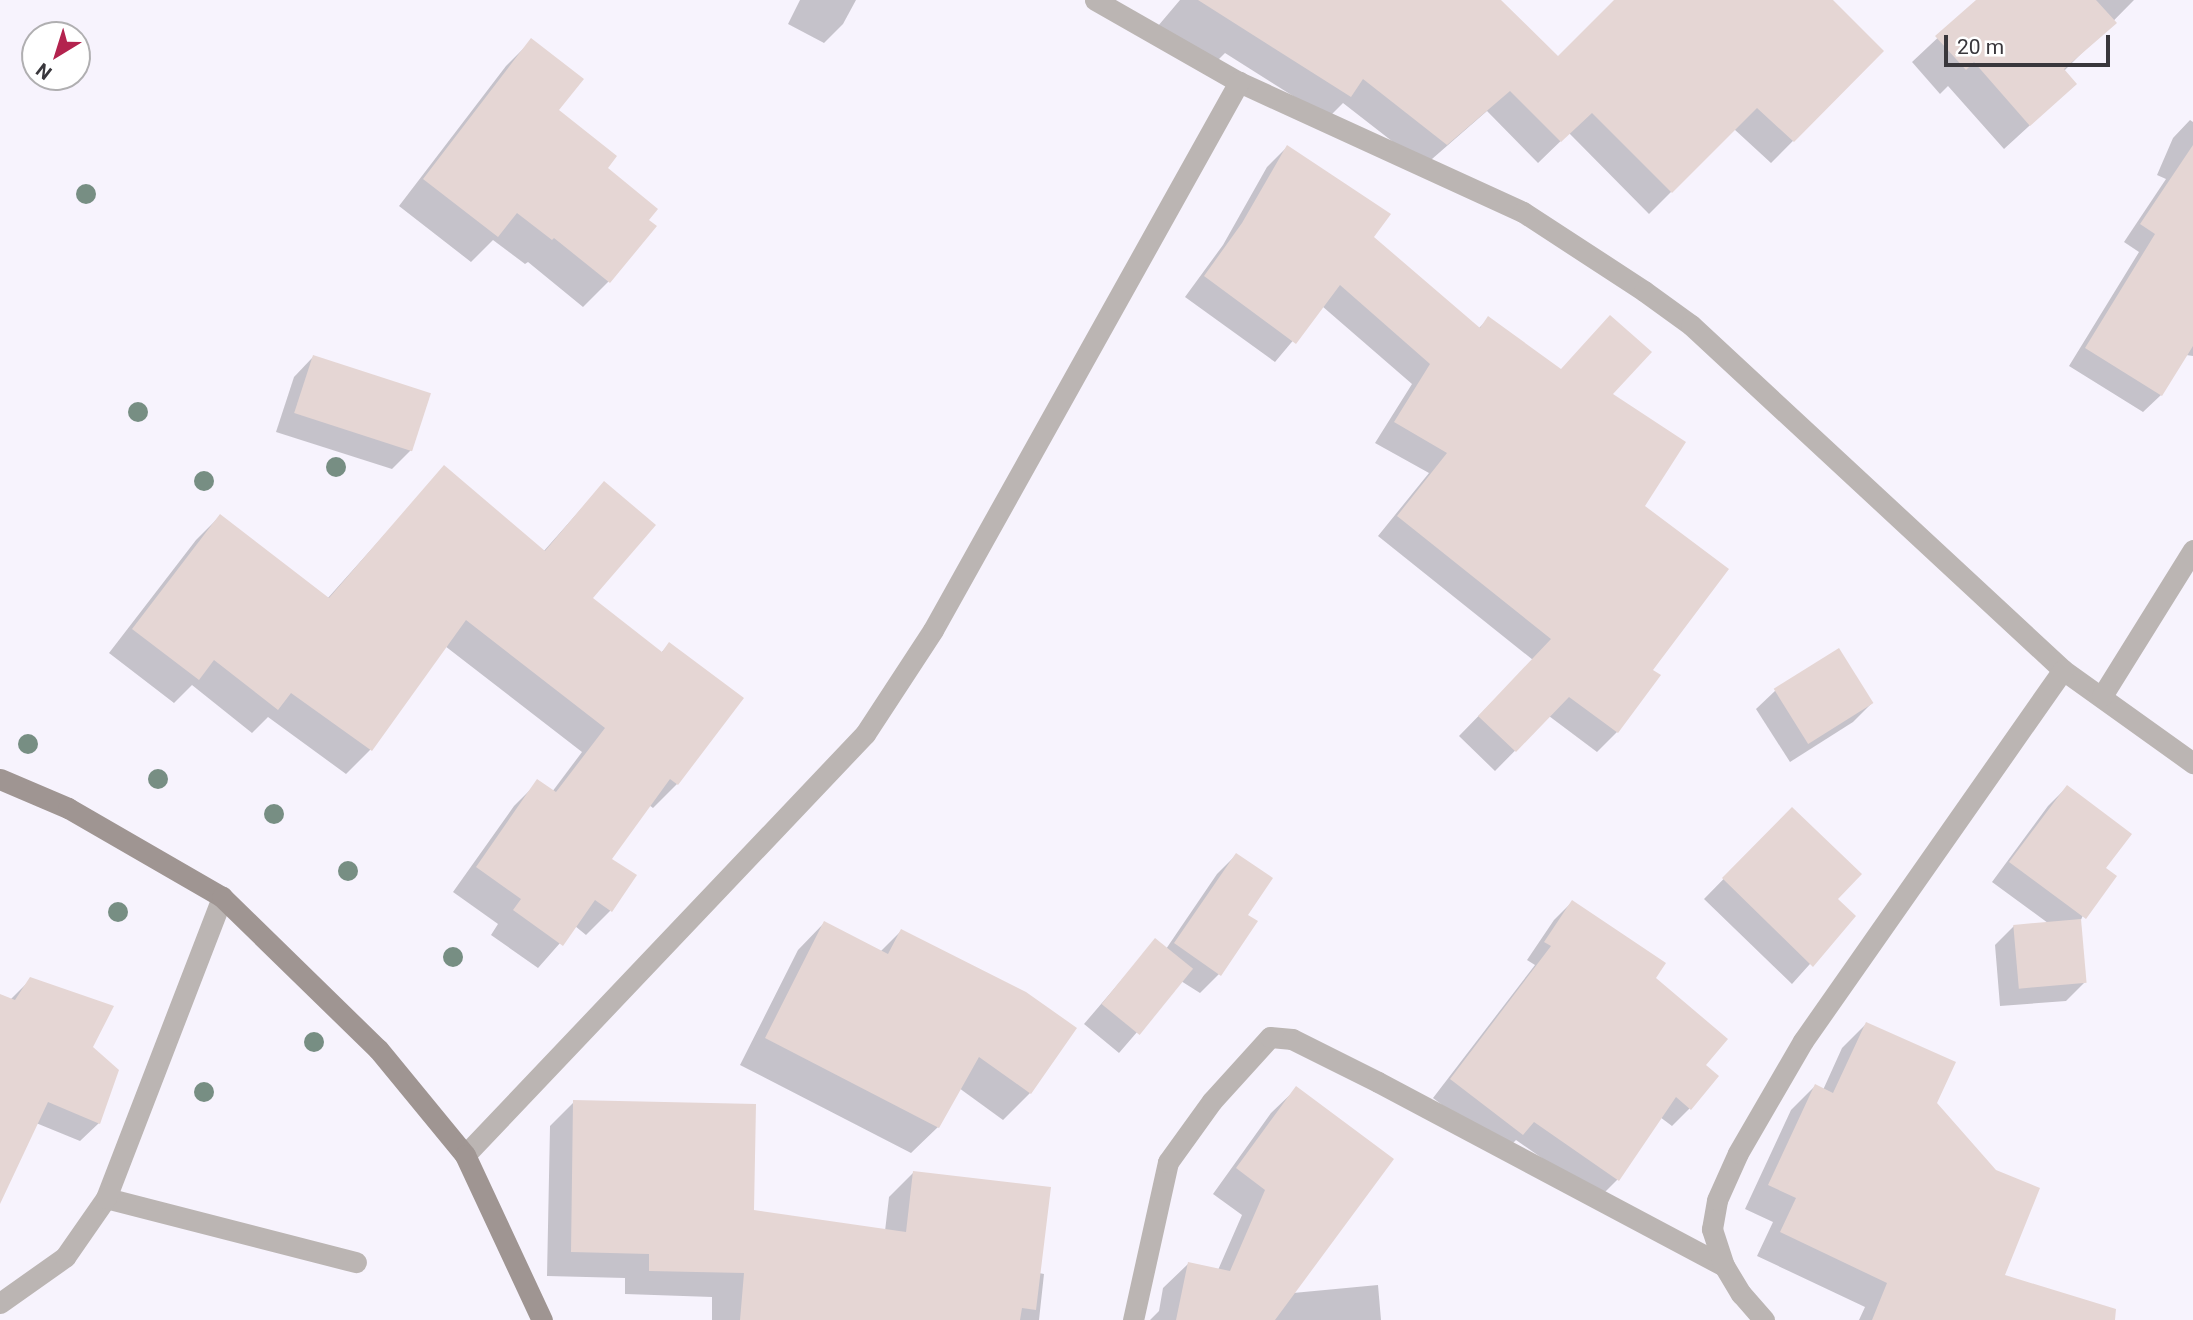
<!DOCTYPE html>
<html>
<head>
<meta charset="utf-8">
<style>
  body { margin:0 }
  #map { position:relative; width:2193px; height:1320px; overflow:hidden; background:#f7f3fd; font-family:Roboto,sans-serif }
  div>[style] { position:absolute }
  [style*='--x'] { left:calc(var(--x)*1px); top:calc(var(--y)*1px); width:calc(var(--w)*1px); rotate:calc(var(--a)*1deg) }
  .shadow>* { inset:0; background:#0003 }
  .building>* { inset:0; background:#e5d6d4; transform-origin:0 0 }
  .lane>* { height:21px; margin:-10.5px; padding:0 10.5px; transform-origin:10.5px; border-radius:10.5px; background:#bbb5b3 }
  .street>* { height:21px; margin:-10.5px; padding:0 10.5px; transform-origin:10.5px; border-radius:10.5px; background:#bbb5b3 }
  .secondary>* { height:21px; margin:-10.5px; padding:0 10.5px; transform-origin:10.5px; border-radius:10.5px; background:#9f9592 }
  .trees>* { width:20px; height:20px; margin:-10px; border-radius:50%; background:#778e83 }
  span { translate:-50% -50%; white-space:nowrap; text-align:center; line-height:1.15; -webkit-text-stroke:6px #fff; paint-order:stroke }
  .north { position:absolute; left:21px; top:21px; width:70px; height:70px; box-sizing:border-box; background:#fff; border:2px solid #b0afb1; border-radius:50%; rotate:218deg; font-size:19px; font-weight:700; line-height:28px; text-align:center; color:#39373c }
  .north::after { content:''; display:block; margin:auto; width:24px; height:32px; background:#b3234e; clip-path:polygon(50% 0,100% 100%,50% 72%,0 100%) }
  .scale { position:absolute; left:1944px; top:35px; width:166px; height:32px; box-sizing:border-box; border:4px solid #39373c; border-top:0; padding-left:9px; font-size:21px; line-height:24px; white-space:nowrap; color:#39373c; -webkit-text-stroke:5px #fff; paint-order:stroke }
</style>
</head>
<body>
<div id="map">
  <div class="shadow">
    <div style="clip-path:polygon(800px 0,856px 0,843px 24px,824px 43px,788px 24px)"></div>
    <div style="clip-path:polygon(1180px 0,1499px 0,1558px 58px,1616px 0,1830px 0,1882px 51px,1771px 163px,1734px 129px,1649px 214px,1569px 133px,1538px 163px,1487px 111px,1424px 166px,1343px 103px,1328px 118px,1225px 53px,1208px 70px,1158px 26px)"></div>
    <div style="clip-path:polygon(1978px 0,2134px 0,2064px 71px,2075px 84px,2004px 149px,1948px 86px,1940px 94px,1912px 62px)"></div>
    <div style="clip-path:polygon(532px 40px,556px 111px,605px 168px,609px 281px,583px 307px,528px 262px,525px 264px,493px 240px,471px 262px,399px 206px,506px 66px)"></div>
    <div style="clip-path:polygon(2190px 120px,2193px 122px,2193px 356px,2186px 355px,2161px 395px,2143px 412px,2069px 366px,2139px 252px,2124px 242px,2166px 179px,2157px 175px,2173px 138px)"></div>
    <div style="clip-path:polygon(1287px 147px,1372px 237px,1478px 329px,1488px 319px,1560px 371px,1611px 395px,1643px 506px,1651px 670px,1658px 676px,1617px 732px,1597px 752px,1549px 716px,1495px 771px,1459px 736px,1533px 660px,1378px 536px,1429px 473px,1375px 443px,1412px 384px,1322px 306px,1275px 362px,1185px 297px,1223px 245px,1267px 167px)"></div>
    <div style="clip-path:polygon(313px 357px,411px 450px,392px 469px,276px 432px,294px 377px)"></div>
    <div style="clip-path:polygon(444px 468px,543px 552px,604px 483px,590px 598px,661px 653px,669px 644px,677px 784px,653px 808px,649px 805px,610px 859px,610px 911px,586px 935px,575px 926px,538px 968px,491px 935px,498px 924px,453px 892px,514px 806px,538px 782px,552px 792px,582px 752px,445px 646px,370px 750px,346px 774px,268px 717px,252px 733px,192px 685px,174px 703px,109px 653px,196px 540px,220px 516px,327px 599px)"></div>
    <div style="clip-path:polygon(1776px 690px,1872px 703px,1853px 722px,1790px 762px,1756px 709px)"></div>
    <div style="clip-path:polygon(2067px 787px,2104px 868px,2080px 922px,2085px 982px,2066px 1001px,2000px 1006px,1995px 945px,2014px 926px,2048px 923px,1992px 882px,2048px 806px)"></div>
    <div style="clip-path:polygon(1792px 809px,1836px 899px,1853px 916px,1792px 984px,1704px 899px)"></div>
    <div style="clip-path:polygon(1236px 855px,1246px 915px,1219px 974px,1200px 993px,1181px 981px,1119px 1053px,1084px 1024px,1155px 941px,1166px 949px,1217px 874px)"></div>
    <div style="clip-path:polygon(1572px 902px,1654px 979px,1704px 1065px,1690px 1108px,1672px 1126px,1660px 1117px,1617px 1180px,1599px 1198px,1516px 1140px,1504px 1152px,1433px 1098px,1535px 965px,1527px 960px,1554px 920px)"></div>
    <div style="clip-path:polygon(824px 923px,880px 952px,901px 931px,1075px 1028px,1030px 1093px,1003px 1120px,959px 1088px,938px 1127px,911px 1153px,740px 1065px,798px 950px)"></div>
    <div style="clip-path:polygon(31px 979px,99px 1123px,80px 1141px,36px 1123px,0 1180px,0 996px,10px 1000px)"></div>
    <div style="clip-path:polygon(1866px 1024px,1935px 1104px,2002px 1276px,2084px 1320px,1859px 1320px,1865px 1307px,1757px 1256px,1773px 1222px,1745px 1209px,1791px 1110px,1815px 1086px,1823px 1090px,1842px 1048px)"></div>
    <div style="clip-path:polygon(1296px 1089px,1293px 1293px,1378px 1285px,1381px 1320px,1150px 1320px,1159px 1311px,1163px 1288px,1188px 1264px,1218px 1270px,1242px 1215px,1213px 1194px,1271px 1113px)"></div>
    <div style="clip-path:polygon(574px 1102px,752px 1211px,885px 1231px,889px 1197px,913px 1173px,1039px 1273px,1044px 1274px,1039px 1320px,712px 1320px,712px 1297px,625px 1294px,625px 1278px,547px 1276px,550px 1126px)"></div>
  </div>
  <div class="building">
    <div style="clip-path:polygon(1198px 0,1501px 0,1558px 56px,1614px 0,1833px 0,1884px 51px,1794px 142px,1757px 108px,1672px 193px,1592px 113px,1561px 142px,1510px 91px,1447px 145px,1363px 79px,1351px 97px)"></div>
    <div style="clip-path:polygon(1976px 0,2096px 0,2117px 23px,2064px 69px,2077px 84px,2030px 126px,1974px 62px,1966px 70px,1935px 36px)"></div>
    <div style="clip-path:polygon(531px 38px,584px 79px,559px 110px,617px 156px,608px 168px,658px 209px,649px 220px,657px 226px,610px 283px,554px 238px,552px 240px,517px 213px,498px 237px,423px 179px)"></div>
    <div style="clip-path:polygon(1287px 145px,1391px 214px,1374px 237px,1480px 328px,1488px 316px,1561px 369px,1610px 315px,1652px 352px,1613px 394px,1686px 442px,1645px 506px,1729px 569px,1653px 670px,1661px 675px,1618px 733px,1569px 697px,1516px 752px,1478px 716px,1551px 639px,1397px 516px,1447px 453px,1394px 422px,1430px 364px,1340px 285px,1296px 344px,1204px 276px,1242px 223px)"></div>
    <div style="clip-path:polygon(2193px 145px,2193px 346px,2162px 396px,2085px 348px,2155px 234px,2140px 224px)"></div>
    <div style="left:313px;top:355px;width:124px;height:61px;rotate:18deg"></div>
    <div style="clip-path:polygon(444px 465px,545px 551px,604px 481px,656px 525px,593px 598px,662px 652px,669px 642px,744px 698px,678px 785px,670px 779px,612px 859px,637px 875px,612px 912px,595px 900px,563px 946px,513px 910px,521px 899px,476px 867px,537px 779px,556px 792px,605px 728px,466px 620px,372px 751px,291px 693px,278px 710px,214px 660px,199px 680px,132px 629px,220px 514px,329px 598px)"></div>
    <div style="left:1839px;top:648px;width:65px;height:77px;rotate:58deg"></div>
    <div style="clip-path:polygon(2067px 785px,2132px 834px,2106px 868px,2117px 876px,2086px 919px,2009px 862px)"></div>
    <div style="clip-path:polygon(1792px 807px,1862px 874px,1838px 899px,1856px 916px,1813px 967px,1722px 878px)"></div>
    <div style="clip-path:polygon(1236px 853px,1273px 878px,1248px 915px,1258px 921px,1221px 976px,1174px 943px)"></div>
    <div style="clip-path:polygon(1572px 900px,1666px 963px,1656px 978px,1728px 1039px,1706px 1065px,1719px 1076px,1691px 1110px,1676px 1097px,1619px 1181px,1534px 1122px,1523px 1135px,1450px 1079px,1551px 946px,1544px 942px)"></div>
    <div style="left:2081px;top:919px;width:64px;height:68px;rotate:85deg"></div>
    <div style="clip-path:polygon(824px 921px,888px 954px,901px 929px,1026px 992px,1077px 1028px,1031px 1094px,979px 1057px,939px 1128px,765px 1038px)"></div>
    <div style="left:1155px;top:938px;width:49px;height:85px;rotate:39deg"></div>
    <div style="clip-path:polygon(30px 977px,114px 1006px,93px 1047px,119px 1070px,100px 1124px,48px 1102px,0 1204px,0 994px,15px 1000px)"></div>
    <div style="clip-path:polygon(1866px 1022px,1956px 1062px,1937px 1103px,1996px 1170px,2040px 1188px,2005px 1275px,2116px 1309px,2115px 1320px,1872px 1320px,1887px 1283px,1780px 1232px,1796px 1198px,1768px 1185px,1815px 1084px,1833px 1093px)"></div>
    <div style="clip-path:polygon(1296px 1086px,1394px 1159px,1275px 1320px,1176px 1320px,1188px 1262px,1230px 1271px,1265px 1190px,1236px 1168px)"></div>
    <div style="clip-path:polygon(573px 1100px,756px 1104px,754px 1210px,906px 1232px,913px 1171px,1051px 1187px,1036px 1310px,1022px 1308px,1020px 1320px,740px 1320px,744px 1273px,649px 1271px,649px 1254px,571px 1252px)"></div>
  </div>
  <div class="lane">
    <div style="--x:106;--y:1198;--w:258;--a:14.4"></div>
  </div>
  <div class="street">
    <div style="--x:1095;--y:0;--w:166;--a:29.7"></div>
    <div style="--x:1239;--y:82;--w:312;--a:24.6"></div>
    <div style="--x:1523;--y:212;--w:145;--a:33.1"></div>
    <div style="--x:1644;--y:291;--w:58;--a:35.9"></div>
    <div style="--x:1691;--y:325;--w:507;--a:42.84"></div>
    <div style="--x:2063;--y:670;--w:160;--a:35.6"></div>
    <div style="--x:2102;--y:696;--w:172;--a:-58.1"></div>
    <div style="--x:465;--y:1155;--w:581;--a:-46.47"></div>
    <div style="--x:865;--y:734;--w:124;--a:-56.8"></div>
    <div style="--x:933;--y:630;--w:628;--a:-60.82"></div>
    <div style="--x:0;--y:1303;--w:80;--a:-35.3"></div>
    <div style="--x:65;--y:1257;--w:72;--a:-55.2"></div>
    <div style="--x:106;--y:1198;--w:323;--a:-68.9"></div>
    <div style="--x:1133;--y:1320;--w:162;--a:-77.5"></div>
    <div style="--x:1168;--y:1162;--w:75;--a:-54.2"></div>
    <div style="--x:1212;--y:1101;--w:86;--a:-47.8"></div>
    <div style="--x:1270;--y:1037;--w:22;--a:5"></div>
    <div style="--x:1292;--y:1039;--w:96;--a:26.6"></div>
    <div style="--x:1378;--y:1082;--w:392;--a:28"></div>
    <div style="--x:1764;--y:1320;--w:35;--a:-131"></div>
    <div style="--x:1741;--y:1294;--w:33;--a:-121"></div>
    <div style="--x:1724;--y:1266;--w:39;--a:-108"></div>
    <div style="--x:1712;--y:1229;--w:29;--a:-80"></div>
    <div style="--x:1717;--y:1200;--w:51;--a:-65.9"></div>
    <div style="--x:1738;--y:1153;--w:129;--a:-59.9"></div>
    <div style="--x:1803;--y:1041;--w:453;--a:-55"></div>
  </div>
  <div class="secondary">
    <div style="--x:0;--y:779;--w:74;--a:23.1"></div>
    <div style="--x:68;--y:808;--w:178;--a:30"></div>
    <div style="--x:222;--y:897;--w:218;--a:44.3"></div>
    <div style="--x:378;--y:1049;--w:137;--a:50.6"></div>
    <div style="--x:465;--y:1155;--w:182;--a:65"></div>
  </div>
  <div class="trees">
    <div style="left:86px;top:194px"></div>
    <div style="left:138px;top:412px"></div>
    <div style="left:336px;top:467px"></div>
    <div style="left:204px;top:481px"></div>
    <div style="left:28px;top:744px"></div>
    <div style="left:158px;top:779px"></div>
    <div style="left:274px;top:814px"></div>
    <div style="left:348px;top:871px"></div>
    <div style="left:118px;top:912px"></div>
    <div style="left:453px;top:957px"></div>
    <div style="left:314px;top:1042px"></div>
    <div style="left:204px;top:1092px"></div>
  </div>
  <div class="north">N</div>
  <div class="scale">20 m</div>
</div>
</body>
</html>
